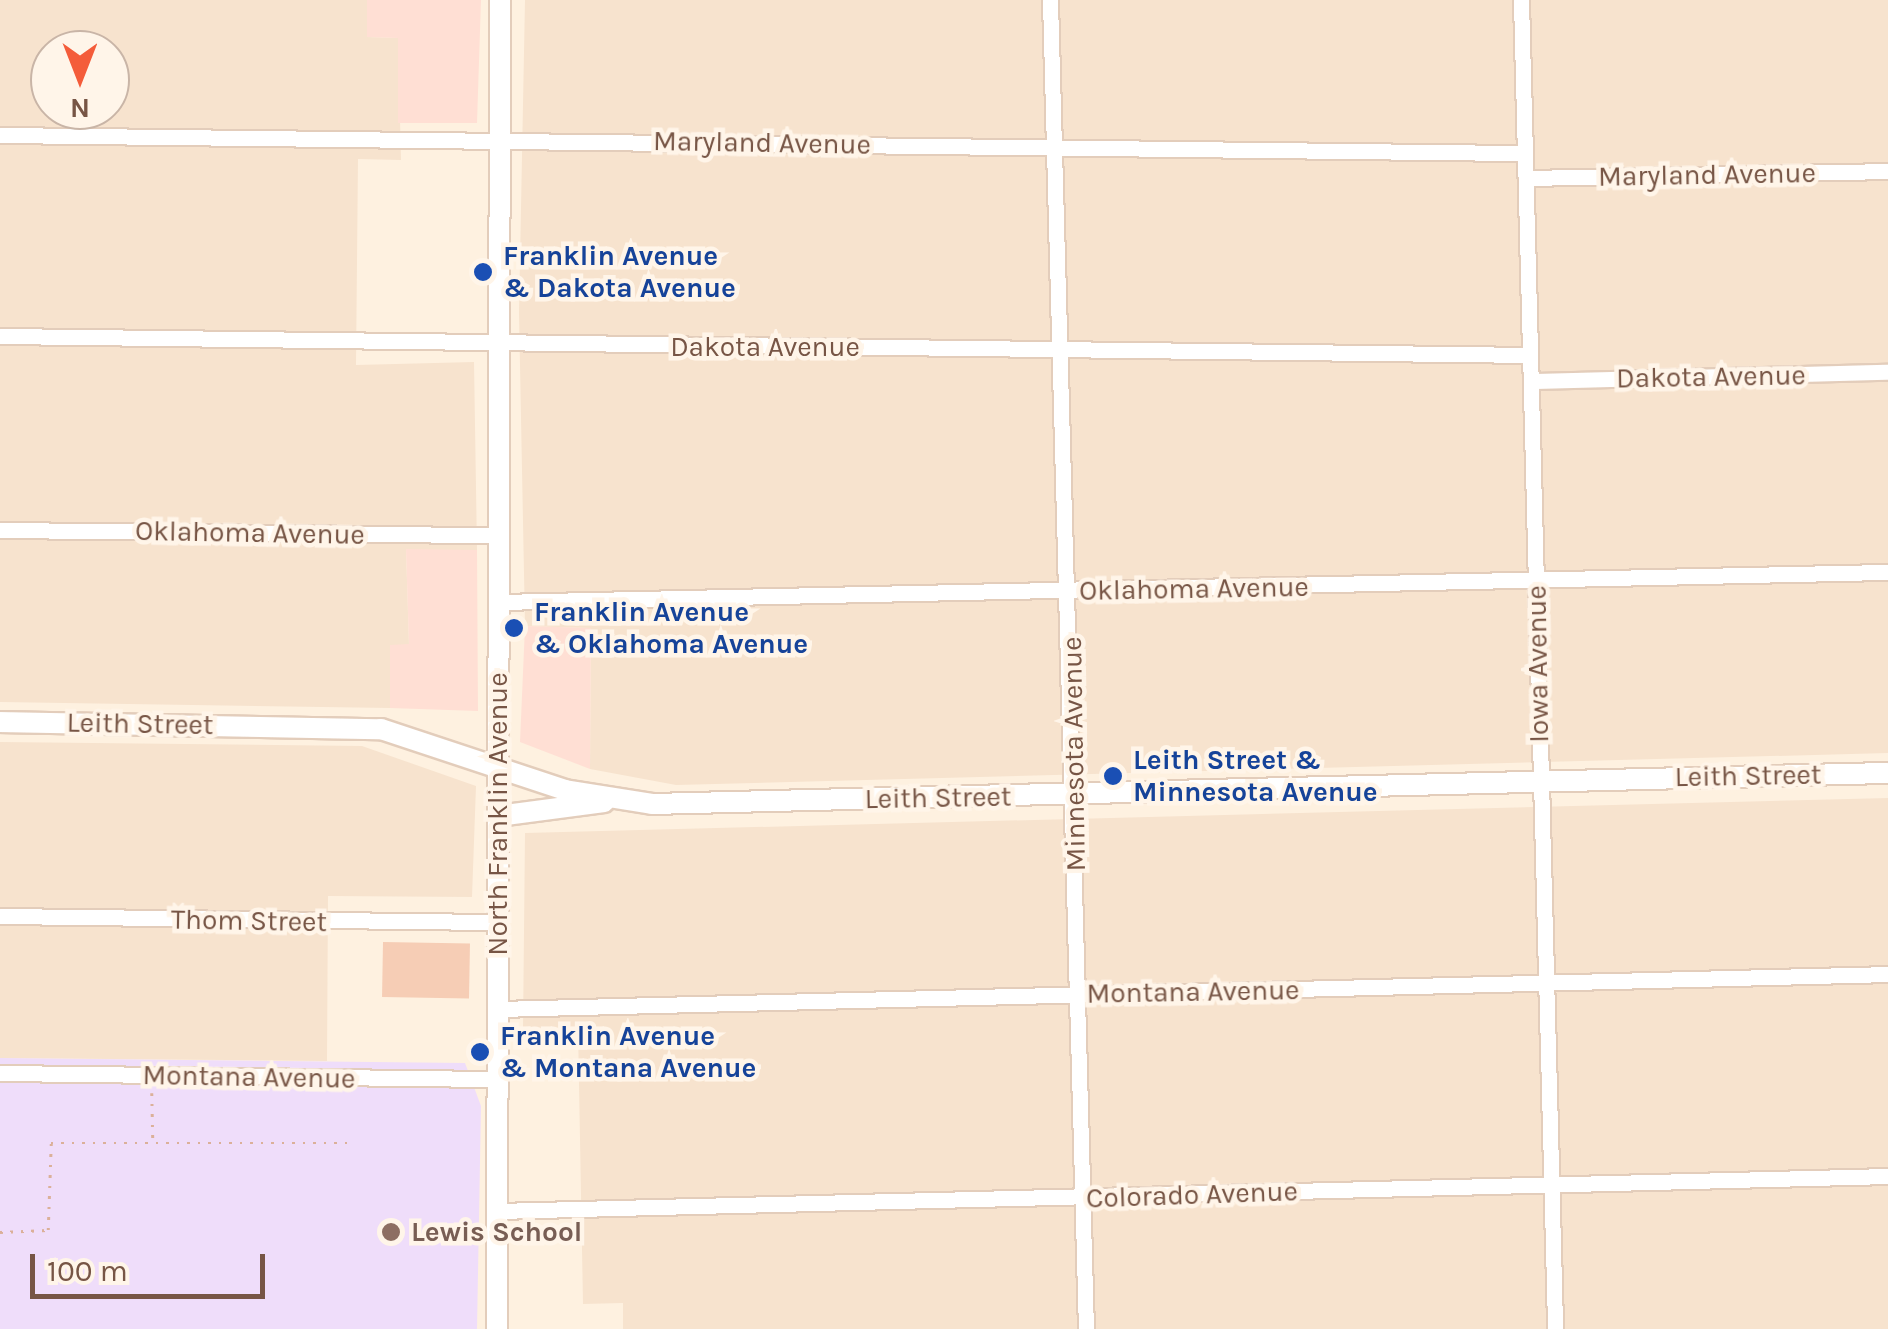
<!DOCTYPE html>
<html>
<head>
<meta charset="utf-8">
<style>
  body { margin:0 }
  #map { position:relative; width:1888px; height:1329px; overflow:hidden; background:#fef1e0; font-family:Karla,sans-serif }
  div>[style] { position:absolute }
  [style*='--x'] { left:calc(var(--x)*1px); top:calc(var(--y)*1px); width:calc(var(--w)*1px); rotate:calc(var(--a)*1deg) }
  .residential>* { inset:0; background:#f7e3ce }
  .commercial>* { inset:0; background:#ffdfd4 }
  .education>* { inset:0; background:#efddfa }
  .building>* { inset:0; background:#f6cdb5; transform-origin:0 0 }
  .path>* { height:2.5px; margin-top:-1.25px; transform-origin:0; background:repeating-linear-gradient(90deg,#dbb099 0 2.5px,transparent 0 10.5px) }
  .roads { filter:drop-shadow(2px 0 #e3cdbb) drop-shadow(-2px 0 #e3cdbb) drop-shadow(0 2px #e3cdbb) drop-shadow(0 -2px #e3cdbb) }
  .street>* { height:15px; margin:-7.5px; padding:0 7.5px; transform-origin:7.5px; border-radius:7.5px; background:#fff }
  .secondary>* { height:20px; margin:-10px; padding:0 10px; transform-origin:10px; border-radius:10px; background:#fff }
  .dots>* { width:28px; height:28px; translate:-50% -50%; box-sizing:border-box; border:5px solid #fff5e9; border-radius:50% }
  span { translate:-50% -50%; white-space:nowrap; text-align:center; line-height:1.15; -webkit-text-stroke:9px #fff5e9; paint-order:stroke }
  .street-label { font-size:28px; color:#775545 }
  .transit-label { font-size:28px; color:#164399; font-weight:700 }
  .left { translate:0 -50%; text-align:left }
  .education-label { font-size:28px; color:#785e54; font-weight:700 }
  .north { position:absolute; left:30px; top:30px; width:100px; height:100px; box-sizing:border-box; background:#fff5e9; border:2px solid #c9b5a7; border-radius:50%; rotate:180deg; font-size:28px; font-weight:700; line-height:40px; text-align:center; color:#775545 }
  .north::after { content:''; display:block; margin:auto; width:35px; height:45px; background:#f45c3a; clip-path:polygon(50% 0,100% 100%,50% 72%,0 100%) }
  .scale { position:absolute; left:30px; top:1254px; width:235px; height:45px; box-sizing:border-box; border:5px solid #775545; border-top:0; padding-left:12px; font-size:30px; line-height:35px; white-space:nowrap; color:#775545; -webkit-text-stroke:8px #fff5e9; paint-order:stroke }
</style>
</head>
<body>
<div id="map">
  <div class="residential">
    <div style="clip-path:polygon(evenodd,0 0,367px 0,367px 37px,398px 38px,401px 160px,358px 159px,356px 365px,474px 362px,477px 550px,406px 550px,409px 645px,390px 646px,390px 708px,0 702px,0 0,50px 50px,110px 50px,110px 110px,50px 110px,50px 50px)"></div>
    <div style="clip-path:polygon(525px 0,1888px 0,1888px 753px,676px 785px,590px 769px,591px 628px,525px 626px,519px 313px)"></div>
    <div style="clip-path:polygon(0 742px,362px 746px,476px 786px,472px 897px,328px 896px,327px 1061px,0 1058px)"></div>
    <div style="clip-path:polygon(1888px 798px,1888px 1329px,623px 1329px,623px 1303px,583px 1304px,578px 1029px,523px 1029px,525px 833px)"></div>
  </div>
  <div class="commercial">
    <div style="clip-path:polygon(367px 0,481px 0,477px 123px,398px 123px,398px 38px,367px 37px)"></div>
    <div style="clip-path:polygon(406px 549px,477px 550px,478px 711px,390px 708px,390px 645px,409px 644px)"></div>
    <div style="clip-path:polygon(525px 626px,591px 628px,590px 769px,520px 742px)"></div>
  </div>
  <div class="education">
    <div style="clip-path:polygon(0 1058px,465px 1063px,481px 1106px,477px 1329px,0 1329px)"></div>
  </div>
  <div class="building">
    <div style="left:383px;top:942px;width:87px;height:55px;rotate:1deg"></div>
  </div>
  <div class="path">
    <div style="--x:152;--y:1093;--w:48;--a:88.8"></div>
    <div style="--x:0;--y:1232;--w:48;--a:-2.4"></div>
    <div style="--x:48;--y:1230;--w:87;--a:-88"></div>
    <div style="--x:51;--y:1143;--w:303;--a:0"></div>
  </div>
  <div class="roads">
    <div class="street">
      <div style="--x:1050;--y:0;--w:1329;--a:88.45"></div>
      <div style="--x:1521;--y:0;--w:1329;--a:88.53"></div>
      <div style="--x:0;--y:135;--w:1524;--a:0.68"></div>
      <div style="--x:1526;--y:178;--w:362;--a:-1.1"></div>
      <div style="--x:0;--y:336;--w:1530;--a:0.71"></div>
      <div style="--x:1533;--y:381;--w:355;--a:-1.5"></div>
      <div style="--x:0;--y:530;--w:499;--a:0.6"></div>
      <div style="--x:499;--y:602;--w:1389;--a:-1.24"></div>
      <div style="--x:0;--y:916;--w:498;--a:0.7"></div>
      <div style="--x:498;--y:1009;--w:1390;--a:-1.44"></div>
      <div style="--x:0;--y:1073;--w:498;--a:0.7"></div>
      <div style="--x:497;--y:1211;--w:1391;--a:-1.44"></div>
    </div>
    <div class="secondary">
      <div style="--x:0;--y:722;--w:381;--a:1.1"></div>
      <div style="--x:381;--y:729;--w:194;--a:18.3"></div>
      <div style="--x:565;--y:790;--w:88;--a:9.1"></div>
      <div style="--x:652;--y:804;--w:1236;--a:-1.44"></div>
      <div style="--x:498;--y:816;--w:107;--a:-7.5"></div>
      <div style="--x:497;--y:1329;--w:1329;--a:-89.87"></div>
    </div>
  </div>
  <div class="dots">
    <div style="left:483px;top:272px;background:#1a4fb4"></div>
    <div style="left:514px;top:628px;background:#1a4fb4"></div>
    <div style="left:1113px;top:776px;background:#1a4fb4"></div>
    <div style="left:480px;top:1052px;background:#1a4fb4"></div>
    <div style="left:391px;top:1232px;background:#8d6e63"></div>
  </div>
  <div class="street-label">
    <span style="left:762px;top:143px;rotate:1deg">Maryland Avenue</span>
    <span style="left:1707px;top:175px;rotate:-1deg">Maryland Avenue</span>
    <span style="left:765px;top:347px">Dakota Avenue</span>
    <span style="left:1711px;top:377px;rotate:-1deg">Dakota Avenue</span>
    <span style="left:250px;top:533px;rotate:1deg">Oklahoma Avenue</span>
    <span style="left:1194px;top:589px;rotate:-1deg">Oklahoma Avenue</span>
    <span style="left:1538px;top:664px;rotate:-91deg">Iowa Avenue</span>
    <span style="left:140px;top:724px;rotate:1deg">Leith Street</span>
    <span style="left:1074px;top:754px;rotate:-91deg">Minnesota Avenue</span>
    <span style="left:1748px;top:776px;rotate:-1deg">Leith Street</span>
    <span style="left:938px;top:798px;rotate:-1deg">Leith Street</span>
    <span style="left:498px;top:814px;rotate:-90deg">North Franklin Avenue</span>
    <span style="left:249px;top:921px;rotate:1deg">Thom Street</span>
    <span style="left:1193px;top:992px;rotate:-1deg">Montana Avenue</span>
    <span style="left:249px;top:1077px;rotate:1deg">Montana Avenue</span>
    <span style="left:1192px;top:1195px;rotate:-2deg">Colorado Avenue</span>
  </div>
  <div class="transit-label">
    <span class="left" style="left:503px;top:272px">Franklin Avenue<br>&amp; Dakota Avenue</span>
    <span class="left" style="left:534px;top:628px">Franklin Avenue<br>&amp; Oklahoma Avenue</span>
    <span class="left" style="left:1133px;top:776px">Leith Street &amp;<br>Minnesota Avenue</span>
    <span class="left" style="left:500px;top:1052px">Franklin Avenue<br>&amp; Montana Avenue</span>
  </div>
  <div class="education-label">
    <span class="left" style="left:411px;top:1232px">Lewis School</span>
  </div>
  <div class="north">N</div>
  <div class="scale">100 m</div>
</div>
</body>
</html>
